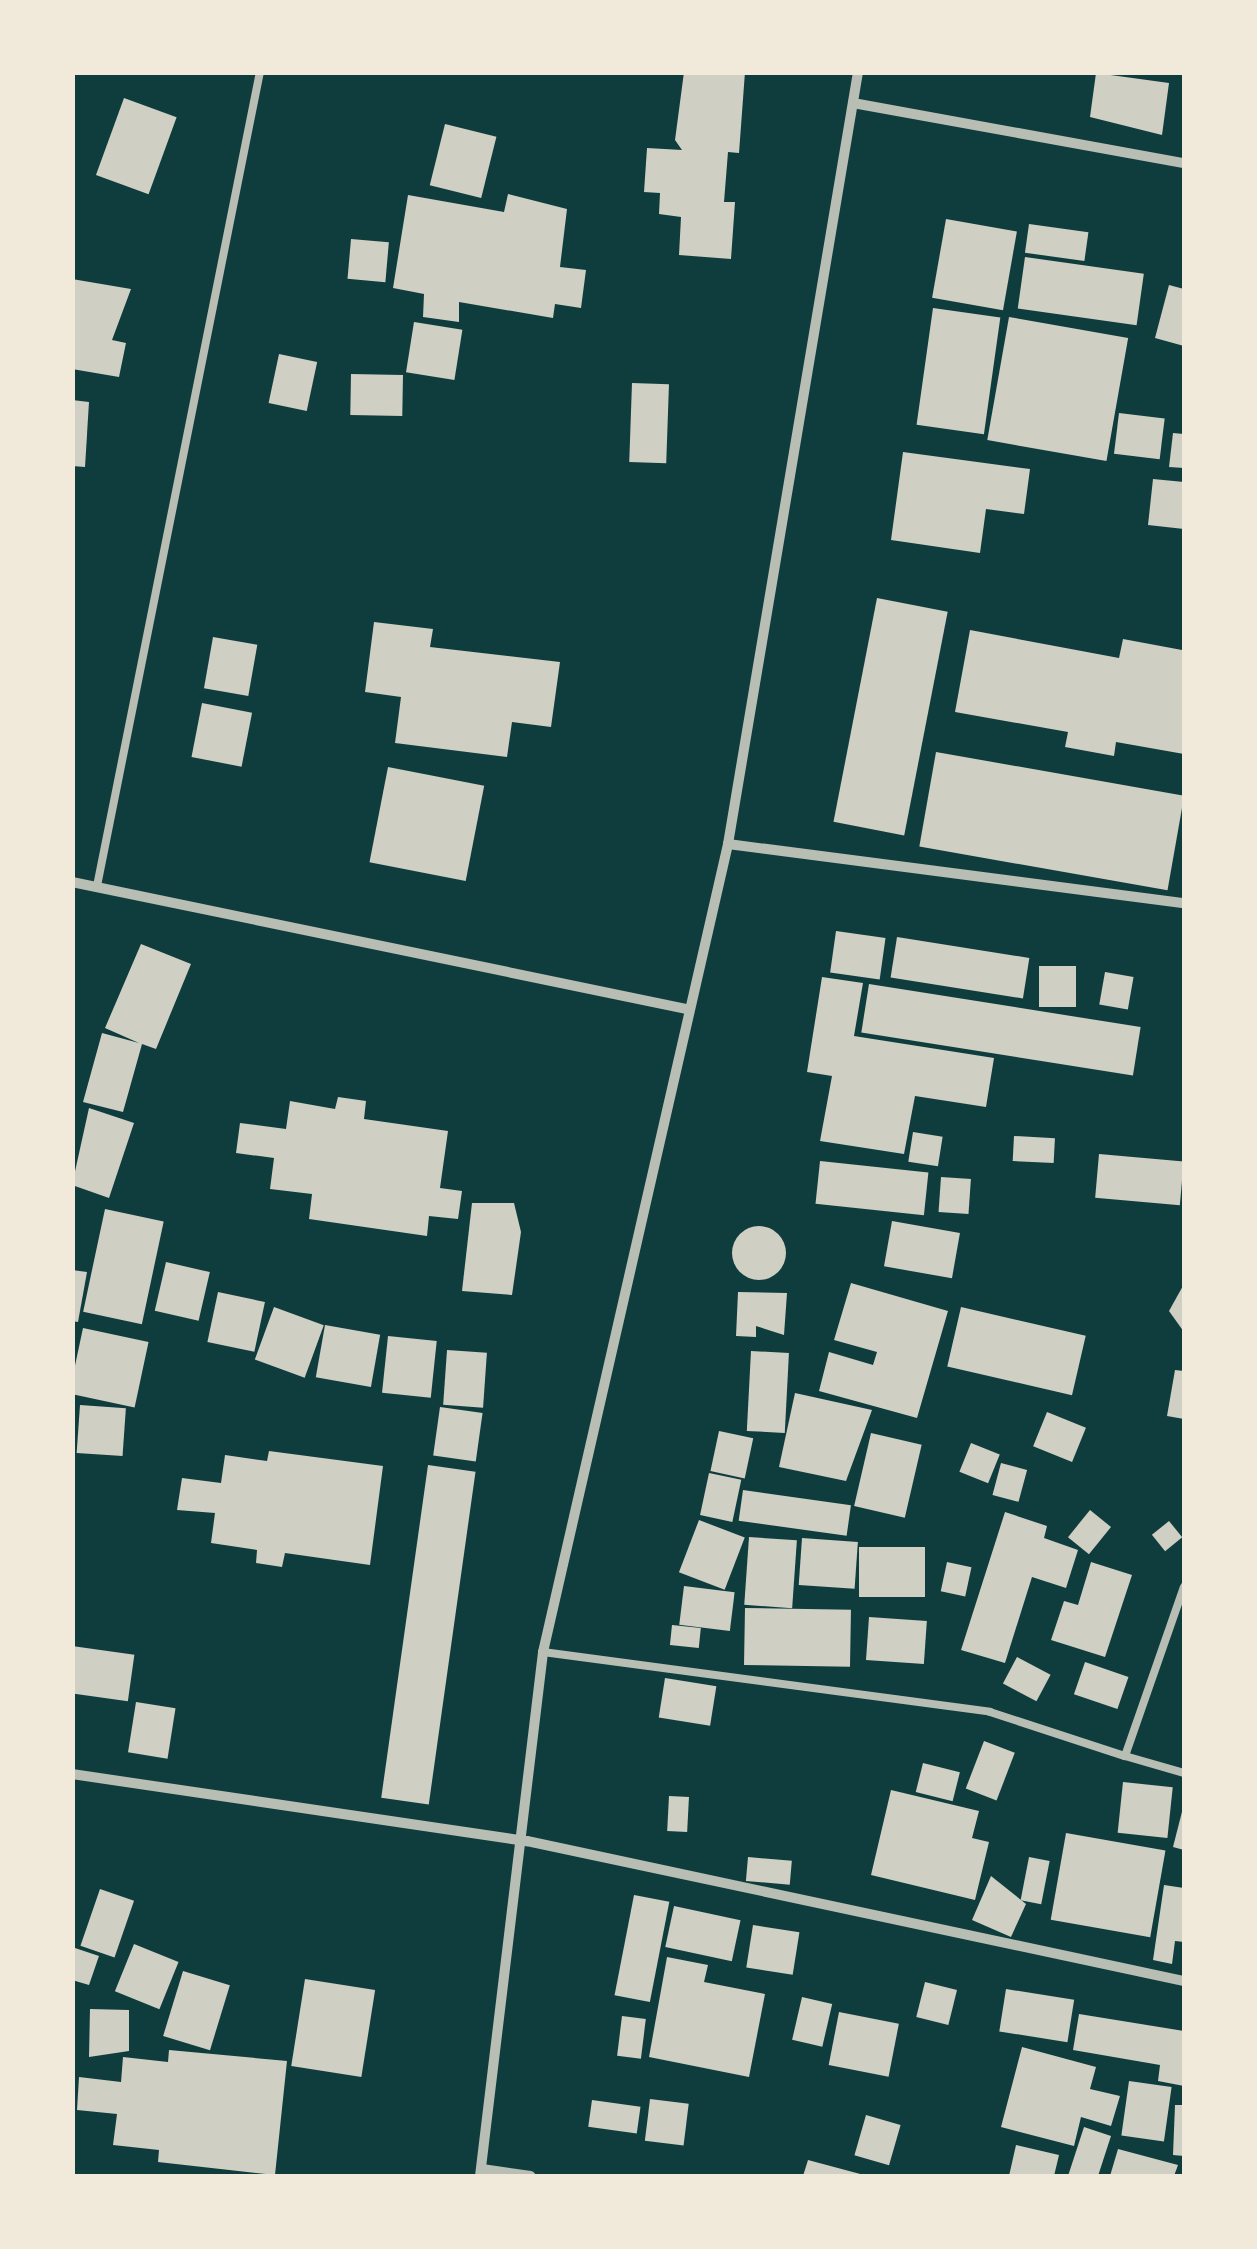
<!DOCTYPE html>
<html>
<head>
<meta charset="utf-8">
<style>
  body { margin:0 }
  #map { position:relative; width:1257px; height:2249px; overflow:hidden; background:#0f3d3e; font-family:"Zilla Slab",serif }
  div>[style] { position:absolute }
  [style*='--x'] { left:calc(var(--x)*1px); top:calc(var(--y)*1px); width:calc(var(--w)*1px); rotate:calc(var(--a)*1deg) }
  .building>* { inset:0; background:#cfcfc3; transform-origin:0 0 }
  .round { border-radius:50% }
  .service>* { height:8px; margin:-4px; padding:0 4px; transform-origin:4px; border-radius:4px; background:#b8beb3 }
  .minor>* { height:10px; margin:-5px; padding:0 5px; transform-origin:5px; border-radius:5px; background:#b8beb3 }
  span { translate:-50% -50%; white-space:nowrap; text-align:center; line-height:1.15; -webkit-text-stroke:10px #f1e9da; paint-order:stroke }
  .frame { position:absolute; inset:0; border:75px solid #f1e9da; pointer-events:none }
</style>
</head>
<body>
<div id="map">
  <div class="building">
    <div style="clip-path:polygon(684px 72px,745px 72px,739px 153px,728px 152px,724px 202px,735px 202px,731px 259px,679px 255px,681px 217px,659px 214px,660px 193px,644px 192px,647px 148px,682px 150px,675px 140px)"></div>
    <div style="clip-path:polygon(1096px 73px,1169px 83px,1162px 135px,1090px 117px)"></div>
    <div style="left:124px;top:98px;width:56px;height:82px;rotate:20deg"></div>
    <div style="left:445px;top:124px;width:53px;height:63px;rotate:14deg"></div>
    <div style="clip-path:polygon(508px 194px,567px 209px,560px 267px,586px 270px,581px 308px,555px 304px,553px 318px,459px 302px,459px 322px,423px 317px,424px 294px,393px 288px,408px 195px,504px 212px)"></div>
    <div style="left:946px;top:219px;width:72px;height:80px;rotate:10deg"></div>
    <div style="left:1029px;top:224px;width:60px;height:29px;rotate:8deg"></div>
    <div style="left:351px;top:239px;width:38px;height:40px;rotate:5deg"></div>
    <div style="left:1025px;top:257px;width:120px;height:52px;rotate:8deg"></div>
    <div style="clip-path:polygon(72px 279px,131px 289px,112px 340px,126px 343px,119px 377px,72px 369px)"></div>
    <div style="clip-path:polygon(1169px 285px,1184px 289px,1184px 346px,1155px 338px)"></div>
    <div style="left:933px;top:308px;width:68px;height:118px;rotate:8deg"></div>
    <div style="left:1009px;top:317px;width:121px;height:125px;rotate:10deg"></div>
    <div style="left:414px;top:322px;width:49px;height:51px;rotate:9deg"></div>
    <div style="left:279px;top:354px;width:39px;height:50px;rotate:12deg"></div>
    <div style="left:351px;top:374px;width:52px;height:41px;rotate:1deg"></div>
    <div style="left:632px;top:383px;width:37px;height:79px;rotate:2deg"></div>
    <div style="clip-path:polygon(72px 400px,89px 402px,85px 467px,72px 466px)"></div>
    <div style="left:1119px;top:413px;width:46px;height:41px;rotate:7deg"></div>
    <div style="clip-path:polygon(1173px 433px,1184px 434px,1184px 468px,1169px 467px)"></div>
    <div style="clip-path:polygon(903px 452px,1030px 469px,1024px 514px,986px 509px,980px 553px,891px 540px)"></div>
    <div style="clip-path:polygon(1153px 479px,1184px 482px,1184px 529px,1148px 525px)"></div>
    <div style="left:877px;top:598px;width:72px;height:228px;rotate:11deg"></div>
    <div style="clip-path:polygon(374px 622px,433px 629px,430px 647px,560px 662px,551px 727px,512px 722px,507px 757px,395px 743px,401px 697px,365px 692px)"></div>
    <div style="clip-path:polygon(970px 630px,1119px 658px,1123px 639px,1182px 650px,1184px 754px,1116px 742px,1114px 756px,1065px 747px,1068px 732px,955px 712px)"></div>
    <div style="left:213px;top:637px;width:45px;height:52px;rotate:10deg"></div>
    <div style="left:202px;top:703px;width:51px;height:55px;rotate:11deg"></div>
    <div style="left:936px;top:752px;width:252px;height:96px;rotate:10deg"></div>
    <div style="left:388px;top:767px;width:98px;height:97px;rotate:11deg"></div>
    <div style="left:836px;top:931px;width:50px;height:42px;rotate:8deg"></div>
    <div style="left:897px;top:937px;width:134px;height:41px;rotate:9deg"></div>
    <div style="clip-path:polygon(141px 944px,191px 964px,156px 1049px,142px 1044px,123px 1112px,83px 1102px,102px 1033px,139px 1043px,105px 1028px)"></div>
    <div style="left:1039px;top:966px;width:37px;height:41px"></div>
    <div style="left:1105px;top:972px;width:29px;height:33px;rotate:10deg"></div>
    <div style="clip-path:polygon(822px 977px,863px 983px,854px 1036px,994px 1058px,986px 1107px,915px 1096px,904px 1154px,820px 1141px,832px 1076px,807px 1072px)"></div>
    <div style="left:869px;top:984px;width:275px;height:49px;rotate:9deg"></div>
    <div style="clip-path:polygon(338px 1097px,366px 1101px,364px 1119px,448px 1131px,440px 1188px,462px 1191px,458px 1219px,429px 1216px,427px 1236px,309px 1219px,312px 1194px,270px 1189px,274px 1158px,236px 1153px,240px 1123px,286px 1129px,290px 1101px,335px 1109px)"></div>
    <div style="clip-path:polygon(89px 1108px,134px 1123px,109px 1198px,72px 1185px)"></div>
    <div style="left:913px;top:1132px;width:30px;height:30px;rotate:9deg"></div>
    <div style="left:1014px;top:1136px;width:41px;height:25px;rotate:3deg"></div>
    <div style="left:1099px;top:1154px;width:85px;height:44px;rotate:5deg"></div>
    <div style="left:820px;top:1161px;width:109px;height:43px;rotate:6deg"></div>
    <div style="left:941px;top:1177px;width:30px;height:35px;rotate:4deg"></div>
    <div style="clip-path:polygon(472px 1203px,514px 1203px,521px 1232px,512px 1295px,462px 1291px)"></div>
    <div style="left:105px;top:1209px;width:60px;height:105px;rotate:12deg"></div>
    <div style="left:892px;top:1221px;width:69px;height:46px;rotate:10deg"></div>
    <div class="round" style="left:732px;top:1226px;width:54px;height:54px"></div>
    <div style="left:166px;top:1262px;width:45px;height:50px;rotate:13deg"></div>
    <div style="clip-path:polygon(72px 1270px,87px 1272px,78px 1322px,72px 1321px)"></div>
    <div style="clip-path:polygon(851px 1283px,948px 1311px,917px 1418px,819px 1391px,829px 1352px,873px 1365px,877px 1352px,834px 1340px)"></div>
    <div style="clip-path:polygon(1184px 1284px,1184px 1332px,1169px 1311px)"></div>
    <div style="left:218px;top:1292px;width:48px;height:51px;rotate:12deg"></div>
    <div style="clip-path:polygon(738px 1292px,787px 1293px,784px 1335px,756px 1326px,756px 1337px,736px 1336px)"></div>
    <div style="left:274px;top:1307px;width:53px;height:56px;rotate:20deg"></div>
    <div style="left:961px;top:1307px;width:128px;height:61px;rotate:13deg"></div>
    <div style="left:325px;top:1325px;width:56px;height:53px;rotate:10deg"></div>
    <div style="left:83px;top:1328px;width:67px;height:67px;rotate:12deg"></div>
    <div style="left:388px;top:1336px;width:49px;height:57px;rotate:6deg"></div>
    <div style="left:447px;top:1350px;width:40px;height:55px;rotate:4deg"></div>
    <div style="left:751px;top:1351px;width:38px;height:80px;rotate:3deg"></div>
    <div style="clip-path:polygon(1175px 1370px,1184px 1371px,1184px 1419px,1167px 1416px)"></div>
    <div style="clip-path:polygon(795px 1393px,872px 1410px,846px 1481px,779px 1467px)"></div>
    <div style="left:80px;top:1405px;width:46px;height:48px;rotate:4deg"></div>
    <div style="left:440px;top:1407px;width:43px;height:49px;rotate:8deg"></div>
    <div style="left:1047px;top:1412px;width:42px;height:37px;rotate:22deg"></div>
    <div style="left:719px;top:1431px;width:35px;height:41px;rotate:12deg"></div>
    <div style="left:871px;top:1433px;width:52px;height:75px;rotate:13deg"></div>
    <div style="left:971px;top:1443px;width:31px;height:31px;rotate:22deg"></div>
    <div style="clip-path:polygon(269px 1451px,383px 1466px,370px 1565px,285px 1553px,282px 1567px,256px 1563px,257px 1550px,211px 1543px,215px 1513px,177px 1510px,182px 1478px,221px 1483px,225px 1455px,267px 1461px)"></div>
    <div style="left:1001px;top:1463px;width:27px;height:33px;rotate:15deg"></div>
    <div style="left:428px;top:1465px;width:48px;height:336px;rotate:8deg"></div>
    <div style="left:709px;top:1473px;width:33px;height:43px;rotate:12deg"></div>
    <div style="left:743px;top:1490px;width:109px;height:31px;rotate:8deg"></div>
    <div style="left:1090px;top:1510px;width:27px;height:35px;rotate:39deg"></div>
    <div style="clip-path:polygon(1005px 1512px,1047px 1526px,1044px 1538px,1078px 1550px,1066px 1588px,1032px 1577px,1005px 1663px,961px 1650px)"></div>
    <div style="left:699px;top:1520px;width:49px;height:56px;rotate:21deg"></div>
    <div style="left:1169px;top:1521px;width:21px;height:22px;rotate:51deg"></div>
    <div style="left:749px;top:1537px;width:48px;height:68px;rotate:4deg"></div>
    <div style="left:802px;top:1538px;width:56px;height:47px;rotate:4deg"></div>
    <div style="left:925px;top:1547px;width:50px;height:66px;rotate:90deg"></div>
    <div style="left:947px;top:1562px;width:25px;height:30px;rotate:12deg"></div>
    <div style="clip-path:polygon(1091px 1562px,1132px 1575px,1105px 1657px,1051px 1640px,1064px 1601px,1078px 1605px)"></div>
    <div style="left:684px;top:1586px;width:51px;height:39px;rotate:7deg"></div>
    <div style="left:745px;top:1608px;width:106px;height:57px;rotate:1deg"></div>
    <div style="left:869px;top:1617px;width:58px;height:43px;rotate:4deg"></div>
    <div style="left:672px;top:1625px;width:29px;height:20px;rotate:6deg"></div>
    <div style="left:72px;top:1646px;width:63px;height:47px;rotate:8deg"></div>
    <div style="left:1017px;top:1657px;width:38px;height:30px;rotate:28deg"></div>
    <div style="left:1085px;top:1662px;width:46px;height:34px;rotate:19deg"></div>
    <div style="left:665px;top:1678px;width:52px;height:40px;rotate:9deg"></div>
    <div style="left:136px;top:1702px;width:40px;height:51px;rotate:9deg"></div>
    <div style="left:984px;top:1741px;width:33px;height:51px;rotate:21deg"></div>
    <div style="left:923px;top:1763px;width:38px;height:30px;rotate:14deg"></div>
    <div style="left:1123px;top:1782px;width:50px;height:51px;rotate:6deg"></div>
    <div style="clip-path:polygon(891px 1790px,979px 1811px,972px 1838px,989px 1842px,975px 1900px,871px 1875px)"></div>
    <div style="left:669px;top:1796px;width:20px;height:35px;rotate:3deg"></div>
    <div style="clip-path:polygon(1184px 1804px,1184px 1850px,1173px 1847px)"></div>
    <div style="left:1066px;top:1833px;width:101px;height:88px;rotate:10deg"></div>
    <div style="left:748px;top:1857px;width:44px;height:24px;rotate:5deg"></div>
    <div style="left:1029px;top:1857px;width:21px;height:44px;rotate:11deg"></div>
    <div style="clip-path:polygon(991px 1876px,1026px 1904px,1011px 1937px,972px 1920px)"></div>
    <div style="clip-path:polygon(1164px 1885px,1184px 1888px,1184px 1942px,1175px 1941px,1172px 1964px,1153px 1960px)"></div>
    <div style="left:100px;top:1889px;width:36px;height:60px;rotate:19deg"></div>
    <div style="left:634px;top:1895px;width:36px;height:102px;rotate:11deg"></div>
    <div style="left:674px;top:1906px;width:68px;height:42px;rotate:12deg"></div>
    <div style="left:753px;top:1925px;width:47px;height:43px;rotate:9deg"></div>
    <div style="left:134px;top:1944px;width:48px;height:51px;rotate:22deg"></div>
    <div style="clip-path:polygon(72px 1947px,99px 1956px,89px 1985px,72px 1980px)"></div>
    <div style="clip-path:polygon(667px 1957px,708px 1965px,704px 1982px,765px 1994px,749px 2077px,649px 2057px)"></div>
    <div style="left:183px;top:1971px;width:49px;height:68px;rotate:17deg"></div>
    <div style="left:305px;top:1979px;width:71px;height:88px;rotate:9deg"></div>
    <div style="left:925px;top:1982px;width:33px;height:36px;rotate:14deg"></div>
    <div style="left:1006px;top:1989px;width:69px;height:43px;rotate:9deg"></div>
    <div style="left:802px;top:1997px;width:31px;height:44px;rotate:13deg"></div>
    <div style="clip-path:polygon(90px 2009px,129px 2010px,129px 2051px,89px 2057px)"></div>
    <div style="left:839px;top:2012px;width:61px;height:54px;rotate:11deg"></div>
    <div style="clip-path:polygon(1079px 2014px,1184px 2031px,1184px 2086px,1158px 2081px,1160px 2065px,1073px 2050px)"></div>
    <div style="left:622px;top:2016px;width:24px;height:40px;rotate:7deg"></div>
    <div style="clip-path:polygon(1022px 2047px,1096px 2067px,1090px 2089px,1120px 2096px,1111px 2126px,1081px 2117px,1074px 2146px,1001px 2127px)"></div>
    <div style="clip-path:polygon(169px 2050px,287px 2061px,275px 2175px,158px 2162px,159px 2150px,113px 2145px,117px 2114px,77px 2110px,79px 2077px,121px 2082px,123px 2057px,168px 2062px)"></div>
    <div style="left:1129px;top:2081px;width:43px;height:55px;rotate:8deg"></div>
    <div style="left:650px;top:2099px;width:39px;height:42px;rotate:7deg"></div>
    <div style="left:592px;top:2100px;width:49px;height:27px;rotate:8deg"></div>
    <div style="clip-path:polygon(1175px 2105px,1184px 2105px,1184px 2156px,1173px 2155px)"></div>
    <div style="left:866px;top:2115px;width:36px;height:42px;rotate:16deg"></div>
    <div style="clip-path:polygon(1084px 2127px,1111px 2136px,1098px 2176px,1068px 2176px)"></div>
    <div style="clip-path:polygon(1016px 2145px,1059px 2155px,1054px 2176px,1009px 2176px)"></div>
    <div style="clip-path:polygon(1118px 2149px,1178px 2165px,1174px 2176px,1110px 2176px)"></div>
    <div style="clip-path:polygon(808px 2160px,864px 2175px,864px 2176px,803px 2176px)"></div>
  </div>
  <div class="service">
    <div style="--x:97;--y:886;--w:830;--a:-78.68"></div>
    <div style="--x:543;--y:1652;--w:451;--a:7.6"></div>
    <div style="--x:990;--y:1712;--w:142;--a:18.1"></div>
    <div style="--x:1125;--y:1756;--w:179;--a:-70.8"></div>
    <div style="--x:1125;--y:1756;--w:61;--a:16.1"></div>
  </div>
  <div class="minor">
    <div style="--x:853;--y:103;--w:336;--a:10.3"></div>
    <div style="--x:728;--y:844;--w:460;--a:7.4"></div>
    <div style="--x:72;--y:882;--w:628;--a:11.67"></div>
    <div style="--x:72;--y:1774;--w:460;--a:8.4"></div>
    <div style="--x:527;--y:1841;--w:672;--a:12.03"></div>
    <div style="--x:482;--y:2169;--w:49;--a:8.1"></div>
    <div style="--x:480;--y:2176;--w:528;--a:-83.14"></div>
    <div style="--x:543;--y:1652;--w:829;--a:-77.1"></div>
    <div style="--x:728;--y:844;--w:783;--a:-80.44"></div>
  </div>
  <div class="frame"></div>
</div>
</body>
</html>
